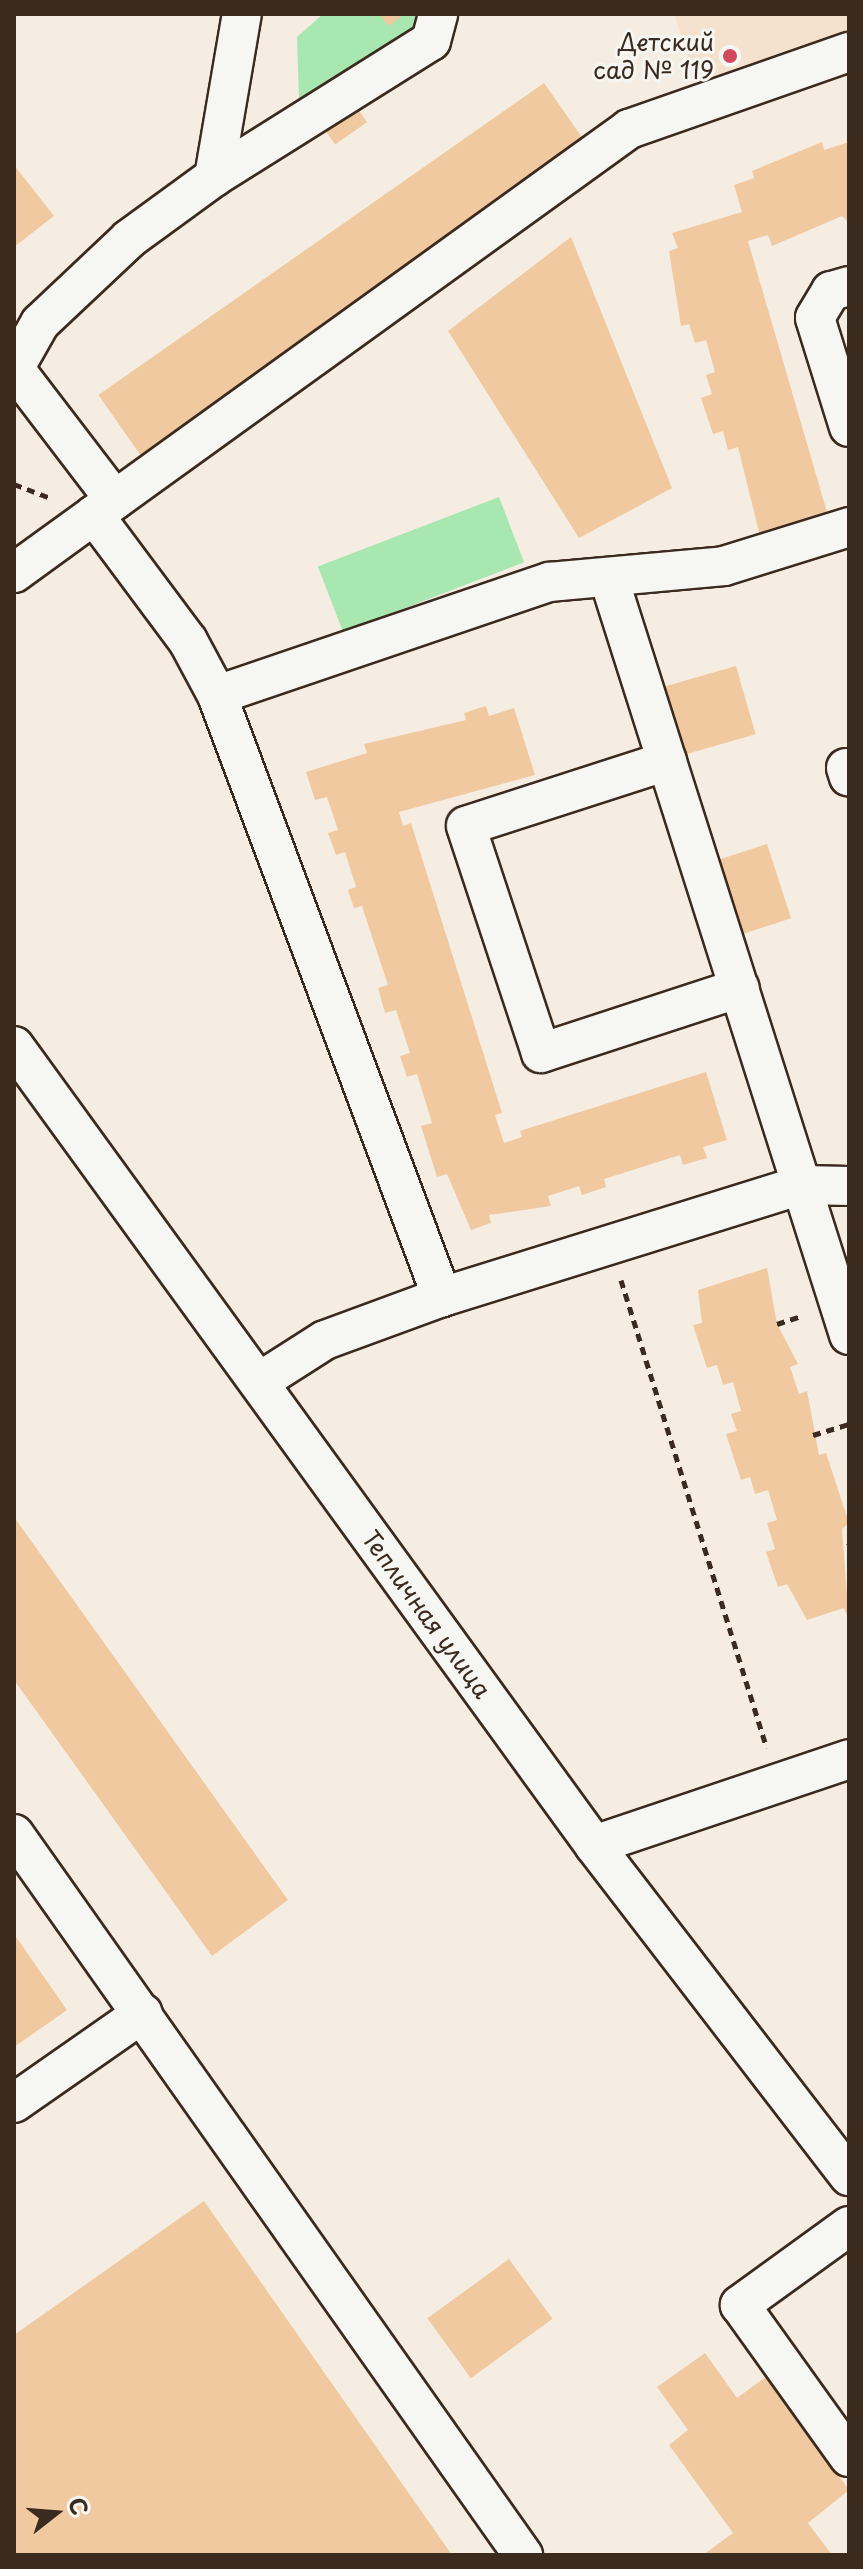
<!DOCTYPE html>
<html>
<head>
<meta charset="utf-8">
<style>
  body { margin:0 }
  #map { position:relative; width:863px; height:2569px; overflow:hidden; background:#f5ede2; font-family:"Playpen Sans",sans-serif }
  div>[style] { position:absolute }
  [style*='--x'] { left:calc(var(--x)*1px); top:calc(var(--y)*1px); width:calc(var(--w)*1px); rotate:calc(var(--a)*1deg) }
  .built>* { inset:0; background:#f4e2ce }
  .green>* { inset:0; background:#a8e7af; transform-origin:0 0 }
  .building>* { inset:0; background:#f0c9a0; transform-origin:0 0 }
  .path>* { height:5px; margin-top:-2.5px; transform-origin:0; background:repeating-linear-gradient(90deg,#3b2a1e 0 8px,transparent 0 14px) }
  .roads { filter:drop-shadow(2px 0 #3b2a1e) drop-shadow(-2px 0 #3b2a1e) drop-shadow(0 2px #3b2a1e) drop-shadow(0 -2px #3b2a1e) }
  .minor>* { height:38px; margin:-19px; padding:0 19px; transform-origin:19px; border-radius:19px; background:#f6f6f2 }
  .dots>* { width:22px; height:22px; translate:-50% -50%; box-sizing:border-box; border:4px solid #f6f6f2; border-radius:50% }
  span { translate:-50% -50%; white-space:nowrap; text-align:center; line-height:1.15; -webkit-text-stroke:6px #f6f6f2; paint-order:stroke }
  .poi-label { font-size:24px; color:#3b2a1e }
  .right { translate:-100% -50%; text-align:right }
  .street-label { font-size:24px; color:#3b2a1e }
  .frame { position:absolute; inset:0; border:16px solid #3b2a1e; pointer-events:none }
  .north { position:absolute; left:16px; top:2473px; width:80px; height:80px; -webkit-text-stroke:6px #f6f6f2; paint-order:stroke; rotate:73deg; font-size:22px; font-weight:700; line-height:32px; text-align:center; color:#3b2a1e }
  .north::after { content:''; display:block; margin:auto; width:28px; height:36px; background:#3b2a1e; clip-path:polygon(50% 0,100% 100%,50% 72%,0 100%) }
</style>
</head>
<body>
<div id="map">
  <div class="built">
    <div style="clip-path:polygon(674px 14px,849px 14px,849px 31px,696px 82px)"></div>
  </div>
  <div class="green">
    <div style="clip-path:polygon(323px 14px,427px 14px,425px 38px,299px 99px,297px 37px)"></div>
    <div style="left:499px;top:497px;width:70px;height:194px;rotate:69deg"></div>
  </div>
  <div class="building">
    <div style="clip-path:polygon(379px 14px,404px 14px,389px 26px)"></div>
    <div style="left:544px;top:83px;width:76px;height:544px;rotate:55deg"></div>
    <div style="left:355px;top:105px;width:21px;height:39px;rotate:55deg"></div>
    <div style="clip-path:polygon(822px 142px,824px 150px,849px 142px,849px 223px,842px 216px,772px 246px,768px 235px,748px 241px,829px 519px,761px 540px,738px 447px,728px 450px,723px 431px,713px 434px,701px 398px,712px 394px,706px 375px,715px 372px,706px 340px,695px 343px,689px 324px,681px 326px,669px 251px,678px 248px,672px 233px,742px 212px,734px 185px,754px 178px,752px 171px)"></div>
    <div style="clip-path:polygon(14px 165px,54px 216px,14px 247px)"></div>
    <div style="clip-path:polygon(571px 237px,672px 488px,579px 538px,448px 331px)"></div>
    <div style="left:736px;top:666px;width:71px;height:77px;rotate:74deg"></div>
    <div style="clip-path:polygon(486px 706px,489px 716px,514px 708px,535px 775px,399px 812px,403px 826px,411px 823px,502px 1113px,495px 1115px,504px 1143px,522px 1137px,520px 1131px,706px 1072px,727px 1140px,703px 1147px,707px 1158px,683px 1165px,680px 1155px,604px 1179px,606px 1187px,582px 1195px,579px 1186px,548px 1196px,551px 1206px,489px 1215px,491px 1223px,471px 1230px,447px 1174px,437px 1177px,421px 1126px,432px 1123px,417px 1074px,407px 1077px,400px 1056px,410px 1053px,396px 1010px,385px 1013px,378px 988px,388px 985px,362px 906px,354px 908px,348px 890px,356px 887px,345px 852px,336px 855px,328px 833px,338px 830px,327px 797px,315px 800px,306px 772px,367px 753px,364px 744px,466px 720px,464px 713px)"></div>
    <div style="left:767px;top:844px;width:78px;height:52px;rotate:72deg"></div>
    <div style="clip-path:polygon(767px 1268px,777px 1324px,798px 1364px,790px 1367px,799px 1394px,807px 1391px,819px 1455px,826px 1453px,849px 1523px,842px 1529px,849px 1621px,844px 1608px,807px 1620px,787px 1584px,778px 1587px,766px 1552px,775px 1549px,767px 1523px,777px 1520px,768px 1490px,755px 1494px,750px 1477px,741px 1480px,726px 1434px,737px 1431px,731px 1414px,741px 1411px,733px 1382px,723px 1385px,717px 1365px,707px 1368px,693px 1325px,702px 1323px,698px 1290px)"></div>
    <div style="clip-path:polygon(14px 1517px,288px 1900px,212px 1956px,14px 1680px)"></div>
    <div style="clip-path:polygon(14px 1934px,67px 2010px,14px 2047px)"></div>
    <div style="clip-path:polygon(204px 2201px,452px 2555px,14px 2555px,14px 2335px)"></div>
    <div style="left:509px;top:2259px;width:74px;height:101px;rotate:54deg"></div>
    <div style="clip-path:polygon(705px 2353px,737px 2398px,767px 2376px,849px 2490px,808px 2523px,832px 2555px,703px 2555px,733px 2533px,669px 2445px,688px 2430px,657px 2387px)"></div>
  </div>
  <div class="path">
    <div style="--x:14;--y:484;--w:39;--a:21"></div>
    <div style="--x:621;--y:1280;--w:490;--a:72.7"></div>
    <div style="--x:777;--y:1324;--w:26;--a:-18"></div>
    <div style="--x:813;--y:1435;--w:38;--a:-17"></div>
    <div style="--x:848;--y:1546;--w:1;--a:-45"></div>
  </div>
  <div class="roads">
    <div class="minor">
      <div style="--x:214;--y:177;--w:165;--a:-80.3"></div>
      <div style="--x:849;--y:286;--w:19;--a:164"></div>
      <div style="--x:831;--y:291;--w:31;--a:121"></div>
      <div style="--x:815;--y:318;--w:114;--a:72.7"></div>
      <div style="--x:14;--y:368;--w:166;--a:52.6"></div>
      <div style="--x:14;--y:369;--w:53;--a:-60.5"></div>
      <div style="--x:40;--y:323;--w:122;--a:-43.3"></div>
      <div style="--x:129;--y:239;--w:105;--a:-36.1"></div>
      <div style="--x:214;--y:177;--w:256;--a:-32.1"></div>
      <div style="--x:431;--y:41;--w:28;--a:-75"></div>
      <div style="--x:94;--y:515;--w:660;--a:-35.81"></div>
      <div style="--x:629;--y:129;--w:233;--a:-19.3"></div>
      <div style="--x:14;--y:573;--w:99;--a:-35.9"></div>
      <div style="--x:94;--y:515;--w:157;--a:53.3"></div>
      <div style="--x:188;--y:641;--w:61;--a:61.8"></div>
      <div style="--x:217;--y:695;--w:643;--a:69.51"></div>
      <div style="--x:610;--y:582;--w:790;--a:72.39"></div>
      <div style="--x:217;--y:695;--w:351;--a:-18.8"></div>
      <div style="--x:549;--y:582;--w:176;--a:-5.2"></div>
      <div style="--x:724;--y:566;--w:131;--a:-17.3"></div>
      <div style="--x:667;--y:761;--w:211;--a:162.1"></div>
      <div style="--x:466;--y:826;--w:239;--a:71.7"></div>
      <div style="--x:541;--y:1053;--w:209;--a:-18.1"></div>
      <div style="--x:846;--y:768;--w:9;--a:72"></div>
      <div style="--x:14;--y:1046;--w:987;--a:54.02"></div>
      <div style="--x:594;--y:1845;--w:418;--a:52.4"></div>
      <div style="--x:259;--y:1382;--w:78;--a:-32.5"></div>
      <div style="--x:325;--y:1340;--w:125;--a:-20.2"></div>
      <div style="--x:442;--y:1297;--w:377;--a:-17.3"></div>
      <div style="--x:802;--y:1185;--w:47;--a:1.2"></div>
      <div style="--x:14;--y:1834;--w:883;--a:54.78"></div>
      <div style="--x:594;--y:1845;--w:269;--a:-18.6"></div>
      <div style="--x:14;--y:2103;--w:157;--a:-34.9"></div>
      <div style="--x:849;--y:2226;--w:135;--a:144.1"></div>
      <div style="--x:740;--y:2305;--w:187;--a:54.4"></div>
    </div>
  </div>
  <div class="dots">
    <div style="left:730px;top:56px;background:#d1495b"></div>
  </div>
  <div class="poi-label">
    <span class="right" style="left:714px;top:56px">Детский<br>сад № 119</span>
  </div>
  <div class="street-label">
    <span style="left:427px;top:1614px;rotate:54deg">Тепличная улица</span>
  </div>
  <div class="frame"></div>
  <div class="north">С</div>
</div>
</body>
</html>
